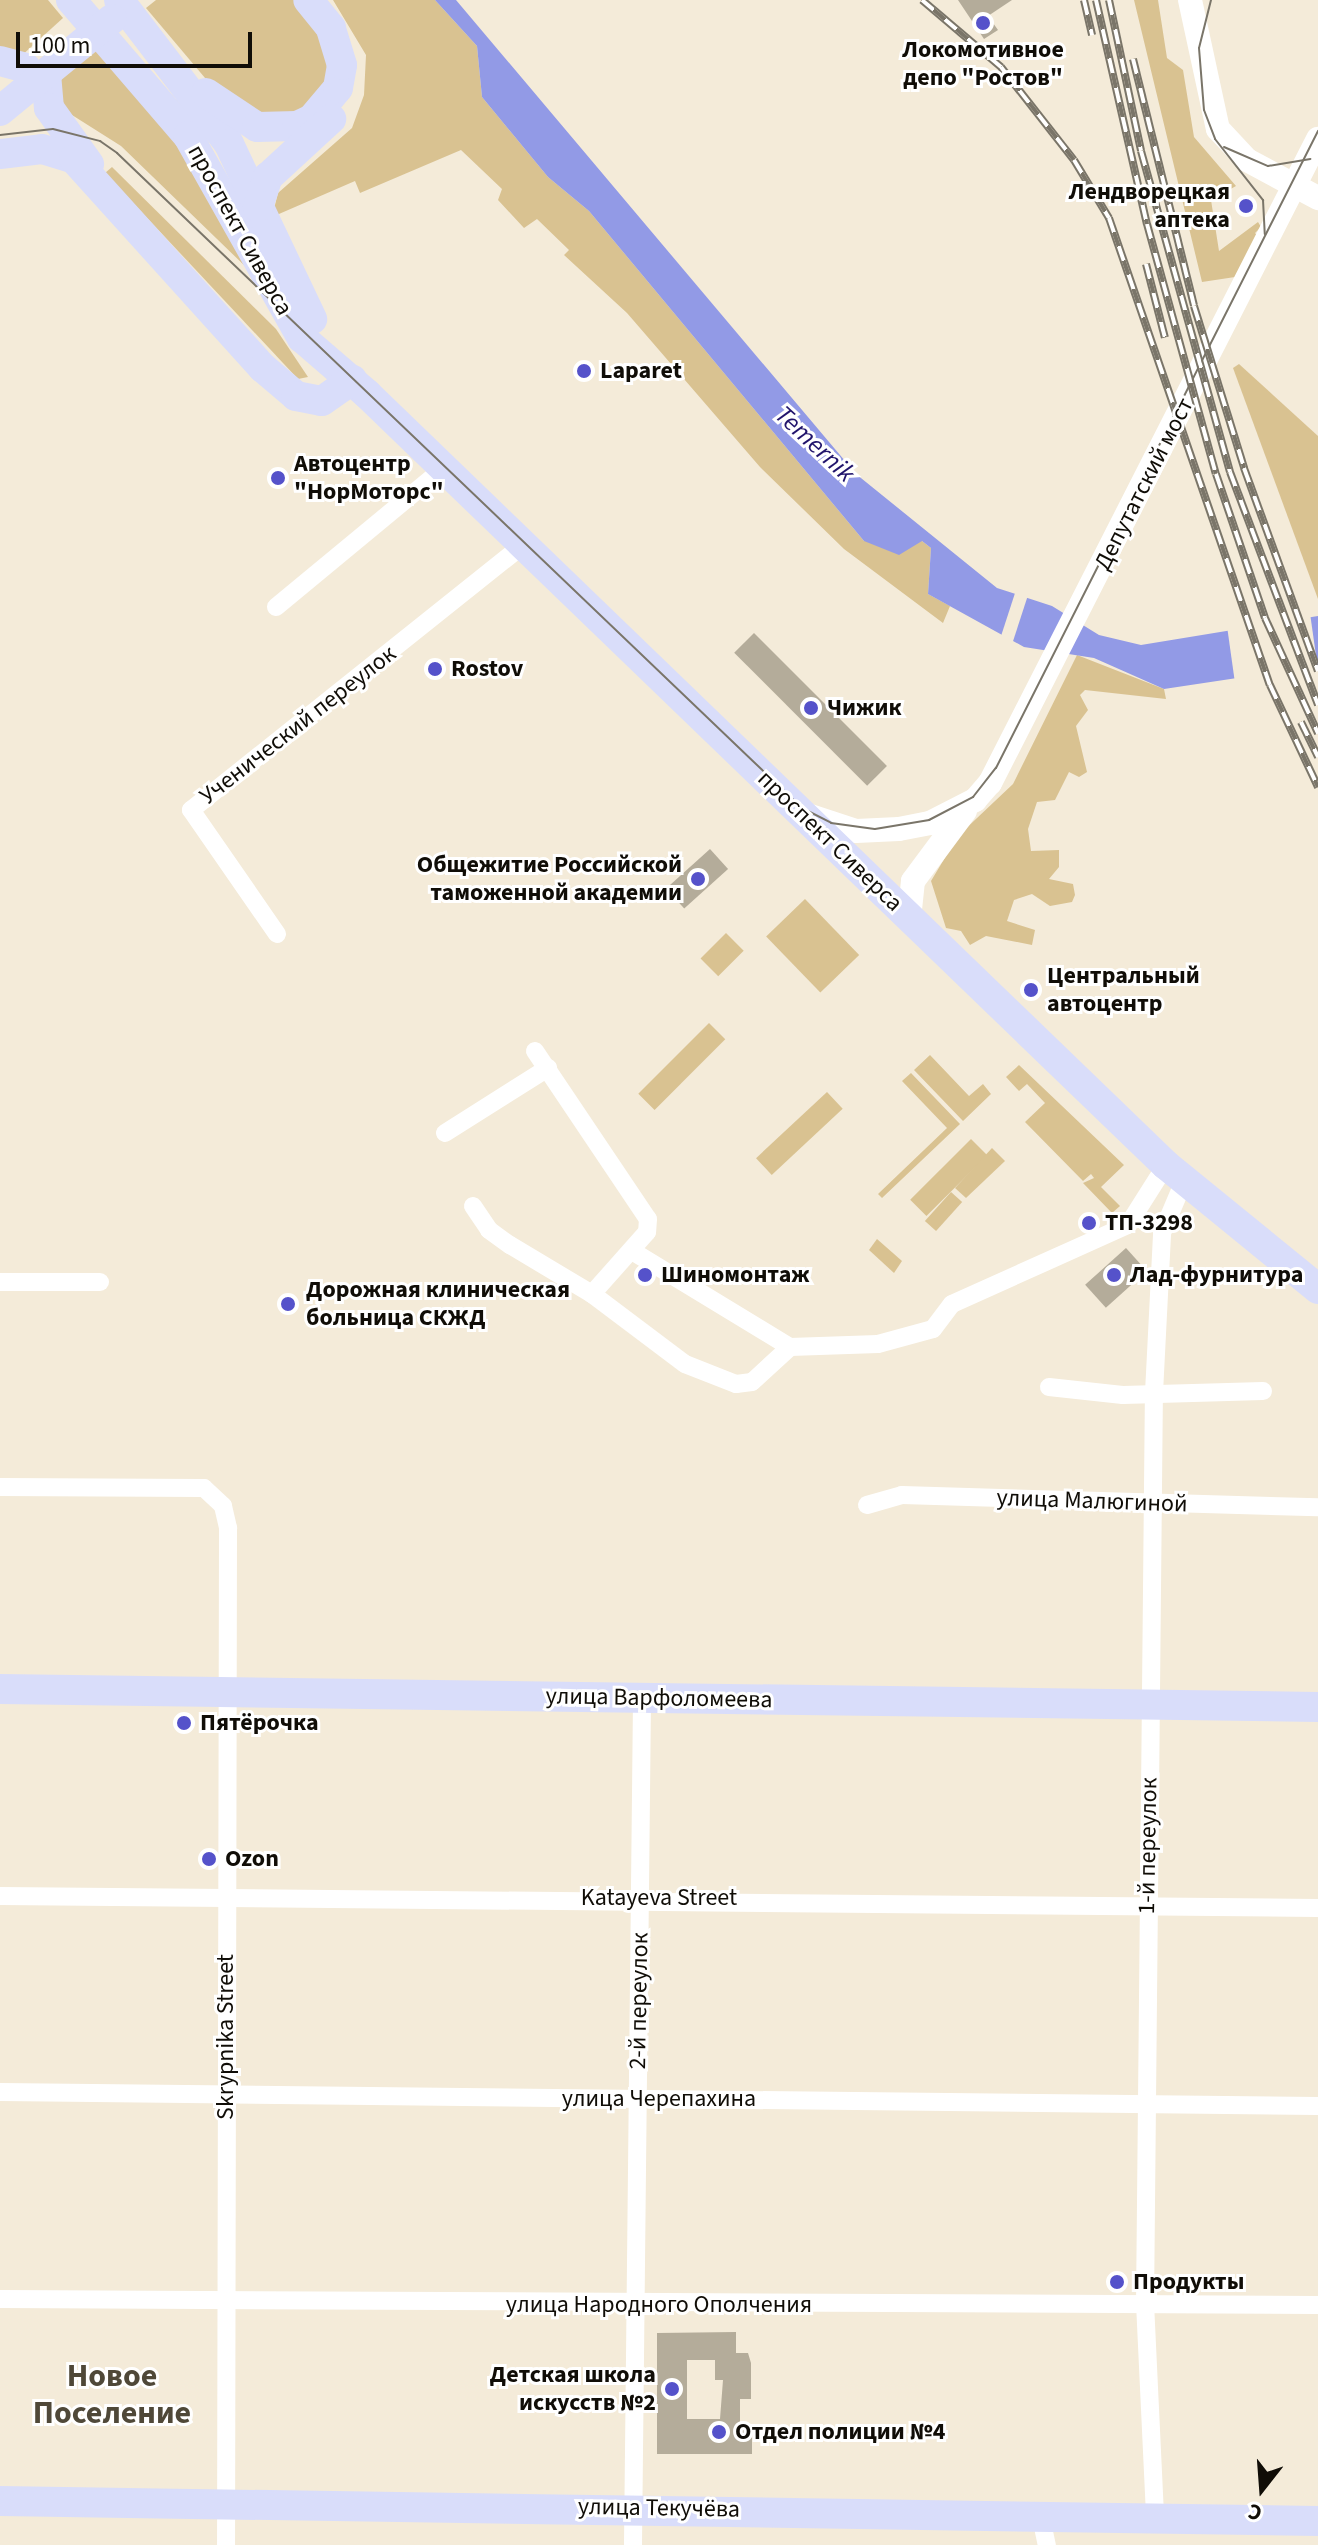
<!DOCTYPE html>
<html>
<head>
<meta charset="utf-8">
<style>
  body { margin:0 }
  #map { position:relative; width:1318px; height:2545px; overflow:hidden; background:#f4ebd9; font-family:"Source Sans 3",sans-serif }
  div>[style] { position:absolute }
  [style*='--x'] { left:calc(var(--x)*1px); top:calc(var(--y)*1px); width:calc(var(--w)*1px); rotate:calc(var(--a)*1deg) }
  .green>* { inset:0; background:#d9c291; transform-origin:0 0 }
  .water>* { inset:0; background:#929ae6 }
  .pier>* { inset:0; background:#f4ebd9; transform-origin:0 0 }
  .building>* { inset:0; background:#b4ac9a; transform-origin:0 0 }
  .minor>* { height:18px; margin:-9px; padding:0 9px; transform-origin:9px; border-radius:9px; background:#fff }
  .tertiary>* { height:24px; margin:-12px; padding:0 12px; transform-origin:12px; border-radius:12px; background:#fff }
  .primary>* { height:30px; margin:-15px; padding:0 15px; transform-origin:15px; border-radius:15px; background:#d9ddfa }
  .tram>* { height:2px; margin:-1px; padding:0 1px; transform-origin:1px; border-radius:1px; background:#7a7569 }
  .rail>* { height:8px; margin-top:-4px; transform-origin:0; background:repeating-linear-gradient(90deg,#fff 0 15px,#7a7569 0 30px); box-sizing:border-box; border-block:2px solid #7a7569 }
  .dots>* { width:22px; height:22px; translate:-50% -50%; box-sizing:border-box; border:4px solid #fff; border-radius:50% }
  span { translate:-50% -50%; white-space:nowrap; text-align:center; line-height:1.15; -webkit-text-stroke:6px #fff; paint-order:stroke }
  .poi-label { font-size:24px; color:#100d07; font-weight:700 }
  .right { translate:-100% -50%; text-align:right }
  .left { translate:0 -50%; text-align:left }
  .street-label { font-size:24px; color:#100d07 }
  .water-label { font-size:26px; color:#21146c; font-style:italic }
  .district-label { font-size:32px; color:#4f4838; font-weight:700 }
  .north { position:absolute; left:1222px; top:2449px; width:80px; height:80px; -webkit-text-stroke:6px #fff; paint-order:stroke; rotate:197deg; font-size:22px; font-weight:700; line-height:32px; text-align:center; color:#100d07 }
  .north::after { content:''; display:block; margin:auto; width:28px; height:36px; background:#100d07; clip-path:polygon(50% 0,100% 100%,50% 72%,0 100%) }
  .scale { position:absolute; left:16px; top:32px; width:236px; height:36px; box-sizing:border-box; border:4px solid #100d07; border-top:0; padding-left:10px; font-size:24px; line-height:28px; white-space:nowrap; color:#100d07; -webkit-text-stroke:6px #fff; paint-order:stroke }
</style>
</head>
<body>
<div id="map">
  <div class="green">
    <div style="clip-path:polygon(0 0,48px 0,63px 18px,19px 58px,0 55px)"></div>
    <div style="clip-path:polygon(156px 0,297px 0,324px 33px,333px 64px,318px 104px,279px 122px,216px 91px,146px 8px)"></div>
    <div style="clip-path:polygon(333px 0,435px 0,477px 46px,482px 97px,548px 177px,589px 211px,864px 541px,922px 541px,931px 548px,928px 594px,950px 606px,943px 623px,844px 549px,760px 467px,627px 313px,564px 255px,569px 250px,537px 219px,524px 228px,498px 200px,502px 189px,461px 150px,360px 193px,355px 181px,272px 217px,278px 193px,352px 128px,364px 95px,366px 55px)"></div>
    <div style="clip-path:polygon(1134px 0,1158px 0,1167px 58px,1183px 70px,1194px 137px,1236px 186px,1211px 200px,1219px 251px,1258px 222px,1261px 227px,1255px 233px,1261px 240px,1235px 277px,1202px 282px)"></div>
    <div style="clip-path:polygon(94px 48px,184px 144px,248px 269px,121px 146px,72px 115px,56px 96px,54px 79px)"></div>
    <div style="clip-path:polygon(112px 167px,276px 329px,308px 377px,298px 379px,105px 173px)"></div>
    <div style="clip-path:polygon(1239px 364px,1318px 436px,1318px 599px,1233px 368px)"></div>
    <div style="clip-path:polygon(1077px 655px,1164px 689px,1166px 699px,1085px 690px,1080px 695px,1088px 710px,1076px 726px,1087px 772px,1079px 777px,1069px 772px,1055px 800px,1037px 802px,1028px 829px,1031px 851px,1059px 850px,1059px 867px,1049px 879px,1073px 884px,1075px 895px,1072px 902px,1050px 906px,1032px 894px,1014px 900px,1007px 921px,1035px 930px,1032px 945px,986px 936px,970px 945px,961px 931px,946px 928px,931px 881px,958px 836px,1013px 784px)"></div>
    <div style="left:805px;top:899px;width:78px;height:54px;rotate:46deg"></div>
    <div style="left:726px;top:933px;width:25px;height:36px;rotate:45deg"></div>
    <div style="left:709px;top:1023px;width:23px;height:100px;rotate:45deg"></div>
    <div style="clip-path:polygon(930px 1055px,969px 1096px,983px 1084px,991px 1094px,963px 1121px,914px 1070px)"></div>
    <div style="clip-path:polygon(1019px 1065px,1124px 1165px,1101px 1187px,1120px 1206px,1112px 1213px,1083px 1183px,1094px 1178px,1091px 1174px,1083px 1181px,1025px 1122px,1045px 1103px,1027px 1084px,1019px 1091px,1006px 1077px)"></div>
    <div style="clip-path:polygon(911px 1073px,960px 1124px,882px 1198px,878px 1194px,947px 1128px,902px 1081px)"></div>
    <div style="left:827px;top:1092px;width:23px;height:97px;rotate:47deg"></div>
    <div style="left:971px;top:1139px;width:23px;height:86px;rotate:45deg"></div>
    <div style="clip-path:polygon(992px 1148px,1005px 1161px,966px 1198px,955px 1188px)"></div>
    <div style="left:951px;top:1192px;width:15px;height:39px;rotate:42deg"></div>
    <div style="clip-path:polygon(877px 1239px,902px 1261px,894px 1273px,869px 1250px)"></div>
  </div>
  <div class="water">
    <div style="clip-path:polygon(435px 0,456px 0,856px 474px,997px 588px,1052px 606px,1099px 635px,1141px 645px,1318px 616px,1318px 666px,1164px 689px,1094px 658px,1024px 647px,928px 594px,931px 548px,922px 541px,899px 555px,864px 541px,589px 211px,548px 177px,482px 97px,477px 46px)"></div>
  </div>
  <div class="pier">
    <div style="left:1016px;top:590px;width:13px;height:50px;rotate:18deg"></div>
    <div style="left:1310px;top:613px;width:58px;height:84px;rotate:82deg"></div>
  </div>
  <div class="building">
    <div style="clip-path:polygon(958px 0,1012px 0,988px 16px,998px 30px,984px 39px)"></div>
    <div style="left:754px;top:633px;width:188px;height:28px;rotate:45deg"></div>
    <div style="left:710px;top:849px;width:27px;height:59px;rotate:48deg"></div>
    <div style="left:1126px;top:1248px;width:31px;height:55px;rotate:48deg"></div>
    <div style="clip-path:polygon(evenodd,736px 2332px,736px 2353px,748px 2353px,751px 2363px,751px 2399px,740px 2399px,740px 2427px,752px 2427px,752px 2454px,657px 2454px,657px 2333px,736px 2332px,687px 2360px,715px 2360px,715px 2380px,723px 2380px,720px 2419px,687px 2419px,687px 2360px)"></div>
  </div>
  <div class="minor">
    <div style="--x:276;--y:607;--w:218;--a:-39.6"></div>
    <div style="--x:277;--y:934;--w:151;--a:-124.7"></div>
    <div style="--x:191;--y:810;--w:423;--a:-38.6"></div>
    <div style="--x:535;--y:1051;--w:202;--a:56.1"></div>
    <div style="--x:648;--y:1219;--w:13;--a:94"></div>
    <div style="--x:647;--y:1232;--w:83;--a:131.6"></div>
    <div style="--x:445;--y:1133;--w:122;--a:-32.3"></div>
    <div style="--x:473;--y:1206;--w:29;--a:56"></div>
    <div style="--x:489;--y:1230;--w:26;--a:36"></div>
    <div style="--x:510;--y:1245;--w:96;--a:30.9"></div>
    <div style="--x:592;--y:1294;--w:116;--a:37"></div>
    <div style="--x:685;--y:1364;--w:55;--a:21.4"></div>
    <div style="--x:736;--y:1384;--w:16;--a:-7"></div>
    <div style="--x:752;--y:1382;--w:52;--a:-42.6"></div>
    <div style="--x:790;--y:1347;--w:88;--a:-2"></div>
    <div style="--x:878;--y:1344;--w:57;--a:-15.3"></div>
    <div style="--x:933;--y:1329;--w:31;--a:-53"></div>
    <div style="--x:952;--y:1304;--w:193;--a:-24.2"></div>
    <div style="--x:1128;--y:1225;--w:71;--a:-57.7"></div>
    <div style="--x:632;--y:1251;--w:185;--a:31.3"></div>
    <div style="--x:0;--y:1282;--w:100;--a:0"></div>
    <div style="--x:1049;--y:1387;--w:74;--a:6.2"></div>
    <div style="--x:1123;--y:1395;--w:140;--a:-1.6"></div>
    <div style="--x:0;--y:1487;--w:204;--a:0.3"></div>
    <div style="--x:204;--y:1488;--w:26;--a:43"></div>
    <div style="--x:223;--y:1506;--w:23;--a:77"></div>
    <div style="--x:228;--y:1528;--w:1017;--a:90.11"></div>
    <div style="--x:867;--y:1505;--w:36;--a:-16"></div>
    <div style="--x:902;--y:1495;--w:416;--a:1.7"></div>
    <div style="--x:0;--y:1896;--w:1318;--a:0.52"></div>
    <div style="--x:0;--y:2092;--w:1318;--a:0.61"></div>
    <div style="--x:0;--y:2299;--w:1318;--a:0.26"></div>
    <div style="--x:1040;--y:2513;--w:33;--a:78"></div>
    <div style="--x:1155;--y:2515;--w:209;--a:-92.7"></div>
    <div style="--x:1145;--y:2306;--w:913;--a:-89.44"></div>
    <div style="--x:1154;--y:1393;--w:160;--a:-87.1"></div>
    <div style="--x:1162;--y:1233;--w:56;--a:-67.1"></div>
    <div style="--x:633;--y:2545;--w:848;--a:-89.39"></div>
  </div>
  <div class="tertiary">
    <div style="--x:1190;--y:0;--w:132;--a:77.8"></div>
    <div style="--x:1218;--y:129;--w:42;--a:46.9"></div>
    <div style="--x:1247;--y:160;--w:81;--a:28.2"></div>
    <div style="--x:810;--y:816;--w:48;--a:18.1"></div>
    <div style="--x:856;--y:831;--w:43;--a:-2.7"></div>
    <div style="--x:899;--y:829;--w:32;--a:-11"></div>
    <div style="--x:930;--y:823;--w:51;--a:-27.1"></div>
    <div style="--x:975;--y:800;--w:23;--a:-49"></div>
    <div style="--x:990;--y:783;--w:723;--a:-63.01"></div>
    <div style="--x:909;--y:919;--w:38;--a:-84"></div>
    <div style="--x:913;--y:881;--w:87;--a:-53.4"></div>
  </div>
  <div class="primary">
    <div style="--x:71;--y:0;--w:179;--a:49.3"></div>
    <div style="--x:188;--y:136;--w:232;--a:60.6"></div>
    <div style="--x:302;--y:338;--w:86;--a:40.7"></div>
    <div style="--x:367;--y:394;--w:1110;--a:43.98"></div>
    <div style="--x:1166;--y:1165;--w:196;--a:39.2"></div>
    <div style="--x:119;--y:0;--w:181;--a:52.6"></div>
    <div style="--x:229;--y:144;--w:194;--a:64.6"></div>
    <div style="--x:0;--y:61;--w:27;--a:15"></div>
    <div style="--x:46;--y:74;--w:34;--a:85"></div>
    <div style="--x:49;--y:108;--w:69;--a:54.5"></div>
    <div style="--x:206;--y:93;--w:61;--a:33.7"></div>
    <div style="--x:257;--y:127;--w:40;--a:-1.4"></div>
    <div style="--x:297;--y:126;--w:17;--a:-25"></div>
    <div style="--x:312;--y:119;--w:40;--a:-50"></div>
    <div style="--x:338;--y:88;--w:23;--a:-80"></div>
    <div style="--x:342;--y:65;--w:39;--a:-107"></div>
    <div style="--x:331;--y:28;--w:36;--a:-129"></div>
    <div style="--x:0;--y:111;--w:145;--a:-39.4"></div>
    <div style="--x:0;--y:154;--w:42;--a:-6.8"></div>
    <div style="--x:42;--y:149;--w:34;--a:17"></div>
    <div style="--x:74;--y:159;--w:282;--a:47.9"></div>
    <div style="--x:263;--y:368;--w:43;--a:40.3"></div>
    <div style="--x:296;--y:396;--w:26;--a:11"></div>
    <div style="--x:322;--y:401;--w:37;--a:-35"></div>
    <div style="--x:258;--y:207;--w:32;--a:-72"></div>
    <div style="--x:268;--y:177;--w:86;--a:-42.6"></div>
    <div style="--x:0;--y:1689;--w:1318;--a:0.78"></div>
    <div style="--x:0;--y:2501;--w:1318;--a:0.87"></div>
  </div>
  <div class="tram">
    <div style="--x:1211;--y:0;--w:49;--a:104"></div>
    <div style="--x:1199;--y:48;--w:62;--a:85.4"></div>
    <div style="--x:1204;--y:110;--w:31;--a:69"></div>
    <div style="--x:1215;--y:139;--w:78;--a:51.8"></div>
    <div style="--x:1263;--y:200;--w:34;--a:87"></div>
    <div style="--x:0;--y:135;--w:53;--a:-6.5"></div>
    <div style="--x:53;--y:129;--w:49;--a:14.3"></div>
    <div style="--x:100;--y:141;--w:21;--a:35"></div>
    <div style="--x:117;--y:153;--w:948;--a:43.72"></div>
    <div style="--x:802;--y:808;--w:33;--a:27"></div>
    <div style="--x:831;--y:823;--w:44;--a:7.8"></div>
    <div style="--x:875;--y:829;--w:55;--a:-9.5"></div>
    <div style="--x:929;--y:820;--w:50;--a:-27.6"></div>
    <div style="--x:973;--y:797;--w:37;--a:-52"></div>
    <div style="--x:996;--y:768;--w:714;--a:-63.18"></div>
    <div style="--x:1224;--y:147;--w:48;--a:23.4"></div>
    <div style="--x:1268;--y:166;--w:43;--a:-9.5"></div>
  </div>
  <div class="rail">
    <div style="--x:922;--y:0;--w:104;--a:40.3"></div>
    <div style="--x:1001;--y:67;--w:118;--a:51.9"></div>
    <div style="--x:1074;--y:160;--w:68;--a:58.9"></div>
    <div style="--x:1109;--y:218;--w:494;--a:71"></div>
    <div style="--x:1270;--y:685;--w:113;--a:64.8"></div>
    <div style="--x:1084;--y:0;--w:36;--a:77"></div>
    <div style="--x:1096;--y:0;--w:230;--a:77.2"></div>
    <div style="--x:1147;--y:224;--w:259;--a:74.6"></div>
    <div style="--x:1216;--y:474;--w:152;--a:71.2"></div>
    <div style="--x:1265;--y:618;--w:127;--a:65.3"></div>
    <div style="--x:1109;--y:0;--w:154;--a:78"></div>
    <div style="--x:1141;--y:151;--w:333;--a:74.5"></div>
    <div style="--x:1230;--y:472;--w:249;--a:69.3"></div>
    <div style="--x:1133;--y:59;--w:254;--a:76.1"></div>
    <div style="--x:1194;--y:306;--w:170;--a:72.8"></div>
    <div style="--x:1244;--y:468;--w:216;--a:70"></div>
    <div style="--x:1146;--y:264;--w:76;--a:75.6"></div>
    <div style="--x:1301;--y:722;--w:39;--a:64"></div>
  </div>
  <div class="dots">
    <div style="left:983px;top:23px;background:#5552ca"></div>
    <div style="left:1246px;top:206px;background:#5552ca"></div>
    <div style="left:584px;top:371px;background:#5552ca"></div>
    <div style="left:278px;top:478px;background:#5552ca"></div>
    <div style="left:435px;top:669px;background:#5552ca"></div>
    <div style="left:811px;top:708px;background:#5552ca"></div>
    <div style="left:698px;top:879px;background:#5552ca"></div>
    <div style="left:1031px;top:990px;background:#5552ca"></div>
    <div style="left:1089px;top:1223px;background:#5552ca"></div>
    <div style="left:645px;top:1275px;background:#5552ca"></div>
    <div style="left:1114px;top:1275px;background:#5552ca"></div>
    <div style="left:288px;top:1304px;background:#5552ca"></div>
    <div style="left:184px;top:1723px;background:#5552ca"></div>
    <div style="left:209px;top:1859px;background:#5552ca"></div>
    <div style="left:1117px;top:2282px;background:#5552ca"></div>
    <div style="left:672px;top:2389px;background:#5552ca"></div>
    <div style="left:719px;top:2432px;background:#5552ca"></div>
  </div>
  <div class="poi-label">
    <span style="left:983px;top:64px">Локомотивное<br>депо "Ростов"</span>
    <span class="right" style="left:1230px;top:206px">Лендворецкая<br>аптека</span>
    <span class="left" style="left:600px;top:371px">Laparet</span>
    <span class="left" style="left:294px;top:478px">Автоцентр<br>"НорМоторс"</span>
    <span class="left" style="left:451px;top:669px">Rostov</span>
    <span class="left" style="left:827px;top:708px">Чижик</span>
    <span class="right" style="left:682px;top:879px">Общежитие Российской<br>таможенной академии</span>
    <span class="left" style="left:1047px;top:990px">Центральный<br>автоцентр</span>
    <span class="left" style="left:1105px;top:1223px">ТП-3298</span>
    <span class="left" style="left:661px;top:1275px">Шиномонтаж</span>
    <span class="left" style="left:1130px;top:1275px">Лад-фурнитура</span>
    <span class="left" style="left:306px;top:1304px">Дорожная клиническая<br>больница СКЖД</span>
    <span class="left" style="left:200px;top:1723px">Пятёрочка</span>
    <span class="left" style="left:225px;top:1859px">Ozon</span>
    <span class="left" style="left:1133px;top:2282px">Продукты</span>
    <span class="right" style="left:656px;top:2389px">Детская школа<br>искусств №2</span>
    <span class="left" style="left:735px;top:2432px">Отдел полиции №4</span>
  </div>
  <div class="street-label">
    <span style="left:240px;top:230px;rotate:61deg">проспект Сиверса</span>
    <span style="left:1144px;top:484px;rotate:-63deg">Депутатский мост</span>
    <span style="left:298px;top:725px;rotate:-38deg">Ученический переулок</span>
    <span style="left:830px;top:841px;rotate:44deg">проспект Сиверса</span>
    <span style="left:1092px;top:1501px;rotate:2deg">улица Малюгиной</span>
    <span style="left:659px;top:1698px;rotate:1deg">улица Варфоломеева</span>
    <span style="left:1148px;top:1846px;rotate:-89deg">1-й переулок</span>
    <span style="left:659px;top:1898px">Katayeva Street</span>
    <span style="left:639px;top:2001px;rotate:-89deg">2-й переулок</span>
    <span style="left:226px;top:2037px;rotate:-90deg">Skrypnika Street</span>
    <span style="left:659px;top:2099px">улица Черепахина</span>
    <span style="left:659px;top:2305px">улица Народного Ополчения</span>
    <span style="left:659px;top:2508px;rotate:1deg">улица Текучёва</span>
  </div>
  <div class="water-label">
    <span style="left:815px;top:444px;rotate:43deg">Temernik</span>
  </div>
  <div class="district-label">
    <span style="left:112px;top:2395px">Новое<br>Поселение</span>
  </div>
  <div class="north">С</div>
  <div class="scale">100 m</div>
</div>
</body>
</html>
